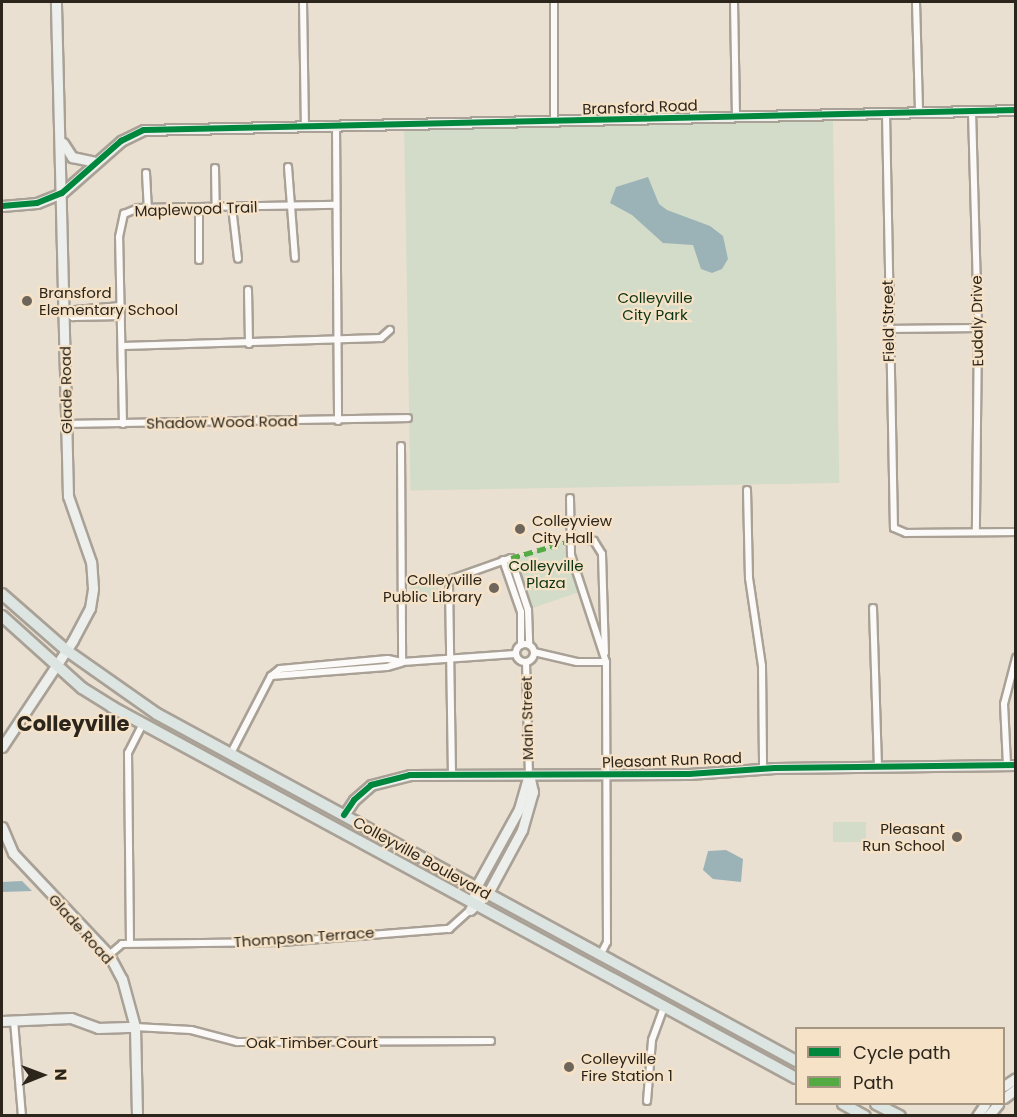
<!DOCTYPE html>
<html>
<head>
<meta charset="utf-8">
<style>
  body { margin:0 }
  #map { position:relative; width:1017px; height:1117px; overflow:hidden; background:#eae0d2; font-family:Poppins,sans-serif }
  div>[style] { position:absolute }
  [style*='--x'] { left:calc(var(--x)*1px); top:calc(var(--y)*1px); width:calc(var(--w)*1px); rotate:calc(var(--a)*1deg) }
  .green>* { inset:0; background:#d3dbc9; transform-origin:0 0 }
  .water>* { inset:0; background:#9bb3b7 }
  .roads { filter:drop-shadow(2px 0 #a9a196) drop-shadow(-2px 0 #a9a196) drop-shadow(0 2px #a9a196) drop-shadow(0 -2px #a9a196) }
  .street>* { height:6px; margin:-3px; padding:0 3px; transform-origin:3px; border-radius:3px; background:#fcfaf8 }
  .street>.ring { margin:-3px; padding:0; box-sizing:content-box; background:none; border:6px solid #fcfaf8; border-radius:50% }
  .secondary>* { height:9px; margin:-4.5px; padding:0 4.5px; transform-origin:4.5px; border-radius:4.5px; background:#edefed }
  .primary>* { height:10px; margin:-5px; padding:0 5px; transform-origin:5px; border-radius:5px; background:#dde5e2 }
  .quiet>* { height:4.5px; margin-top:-2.25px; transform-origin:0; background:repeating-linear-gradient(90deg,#54aa43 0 9px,transparent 0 13.5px) }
  .cycleway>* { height:6px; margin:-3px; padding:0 3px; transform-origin:3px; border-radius:3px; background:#00873e }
  .dots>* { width:16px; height:16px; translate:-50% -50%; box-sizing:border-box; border:3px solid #f5e2c7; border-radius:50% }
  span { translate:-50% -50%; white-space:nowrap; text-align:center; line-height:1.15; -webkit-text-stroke:4.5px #f5e2c7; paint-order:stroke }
  .street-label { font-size:15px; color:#2c251b }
  .poi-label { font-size:15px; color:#2c251b }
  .left { translate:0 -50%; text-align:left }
  .right { translate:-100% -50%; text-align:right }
  .park-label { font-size:15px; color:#0a3513 }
  .district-label { font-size:21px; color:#2c251b; font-weight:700 }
  .frame { position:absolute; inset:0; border:3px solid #2c251b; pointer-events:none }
  .legend { position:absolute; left:795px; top:1027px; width:210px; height:78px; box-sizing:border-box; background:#f5e2c7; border:2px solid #a59682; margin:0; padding:8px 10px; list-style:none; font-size:18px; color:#2c251b }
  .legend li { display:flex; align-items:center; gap:12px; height:30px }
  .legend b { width:30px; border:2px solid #a59682 }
  .north { position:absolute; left:12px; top:1045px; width:60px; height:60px; -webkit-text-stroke:4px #f5e2c7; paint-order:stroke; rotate:89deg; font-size:16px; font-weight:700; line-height:24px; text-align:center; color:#2c251b }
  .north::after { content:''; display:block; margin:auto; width:21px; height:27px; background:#2c251b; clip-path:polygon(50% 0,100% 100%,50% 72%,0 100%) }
</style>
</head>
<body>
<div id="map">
  <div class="green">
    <div style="left:833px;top:120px;width:363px;height:429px;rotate:89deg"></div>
    <div style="left:562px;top:542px;width:53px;height:49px;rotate:71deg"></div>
    <div style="left:410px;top:577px;width:28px;height:21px"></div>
    <div style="left:833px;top:822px;width:33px;height:20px"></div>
  </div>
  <div class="water">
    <div style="clip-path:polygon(648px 177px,659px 204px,667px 210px,710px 226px,723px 236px,728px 259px,722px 269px,712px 273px,701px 269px,693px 245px,663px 243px,632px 215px,610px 203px,616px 187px)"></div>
    <div style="clip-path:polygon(726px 850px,743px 859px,741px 882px,713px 879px,703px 870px,708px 851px)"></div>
    <div style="clip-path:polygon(22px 881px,32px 891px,2px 892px,2px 882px)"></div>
  </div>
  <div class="roads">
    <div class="street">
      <div style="--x:303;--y:2;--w:123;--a:89.1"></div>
      <div style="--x:554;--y:2;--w:120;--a:90"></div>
      <div style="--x:734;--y:2;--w:113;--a:89"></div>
      <div style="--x:916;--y:2;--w:110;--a:88.4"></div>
      <div style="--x:972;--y:111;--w:217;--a:88.4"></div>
      <div style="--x:978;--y:328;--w:204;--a:90.6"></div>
      <div style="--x:886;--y:113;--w:415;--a:88.9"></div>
      <div style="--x:894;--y:528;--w:13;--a:23"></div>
      <div style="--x:906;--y:533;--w:110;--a:-0.5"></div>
      <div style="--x:336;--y:126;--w:295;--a:89.6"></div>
      <div style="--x:288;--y:167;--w:91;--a:85.6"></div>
      <div style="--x:215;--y:168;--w:39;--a:89"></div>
      <div style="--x:146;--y:173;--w:35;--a:87"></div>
      <div style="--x:199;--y:207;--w:53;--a:90"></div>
      <div style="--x:232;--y:207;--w:52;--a:83.4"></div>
      <div style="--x:248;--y:290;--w:54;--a:88.9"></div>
      <div style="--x:64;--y:311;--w:11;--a:34"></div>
      <div style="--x:73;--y:317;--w:48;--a:-1.2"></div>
      <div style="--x:64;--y:311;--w:57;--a:-5"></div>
      <div style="--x:888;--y:329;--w:90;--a:-0.6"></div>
      <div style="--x:123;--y:346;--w:258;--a:-1.8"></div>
      <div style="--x:381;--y:338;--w:12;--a:-42"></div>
      <div style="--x:67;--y:424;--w:341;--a:-1"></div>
      <div style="--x:123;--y:424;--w:187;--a:-91.2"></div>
      <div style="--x:119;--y:237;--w:24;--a:-78"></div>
      <div style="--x:124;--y:214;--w:15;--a:-23"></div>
      <div style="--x:138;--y:208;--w:198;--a:-0.9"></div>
      <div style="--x:401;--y:446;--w:216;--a:89.7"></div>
      <div style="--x:747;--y:490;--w:88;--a:88.7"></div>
      <div style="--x:749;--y:578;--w:89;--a:81.6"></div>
      <div style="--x:762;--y:666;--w:103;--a:89.4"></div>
      <div style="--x:570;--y:498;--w:57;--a:89"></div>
      <div style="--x:571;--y:555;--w:113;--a:71.9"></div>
      <div style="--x:606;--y:662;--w:280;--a:89.8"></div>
      <div style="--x:607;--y:942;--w:16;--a:117"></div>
      <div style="--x:571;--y:538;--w:23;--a:7"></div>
      <div style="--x:594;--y:541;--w:15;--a:58"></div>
      <div style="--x:602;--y:554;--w:99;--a:88.3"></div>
      <div style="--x:503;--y:560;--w:55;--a:70.9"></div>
      <div style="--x:521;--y:612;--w:33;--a:90"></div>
      <div style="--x:873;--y:608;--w:159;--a:88.2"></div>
      <div class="ring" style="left:516px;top:644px;width:12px;height:12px"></div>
      <div style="--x:534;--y:652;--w:44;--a:13.1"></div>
      <div style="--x:577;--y:662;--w:29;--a:0"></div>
      <div style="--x:526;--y:662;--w:112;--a:88.5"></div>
      <div style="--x:271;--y:676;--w:116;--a:-4.4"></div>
      <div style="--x:387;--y:667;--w:15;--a:-16"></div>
      <div style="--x:230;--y:755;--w:89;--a:-62.6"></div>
      <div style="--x:271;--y:676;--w:11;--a:-38"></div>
      <div style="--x:280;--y:669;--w:108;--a:-5.3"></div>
      <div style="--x:388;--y:659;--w:14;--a:12"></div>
      <div style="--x:402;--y:662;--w:114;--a:-4"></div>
      <div style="--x:1007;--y:765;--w:61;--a:-92.8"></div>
      <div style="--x:1004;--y:704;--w:48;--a:-75.4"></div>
      <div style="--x:452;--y:775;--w:195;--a:-90.9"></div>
      <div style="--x:449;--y:580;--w:66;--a:-19.5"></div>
      <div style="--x:511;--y:558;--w:55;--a:71.9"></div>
      <div style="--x:528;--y:610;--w:34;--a:88"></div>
      <div style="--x:130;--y:943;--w:190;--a:-90.6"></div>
      <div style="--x:128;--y:753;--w:31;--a:-63"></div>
      <div style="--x:109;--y:955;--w:17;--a:-40"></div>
      <div style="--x:122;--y:944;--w:160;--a:-0.7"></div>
      <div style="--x:282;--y:942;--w:168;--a:-4.5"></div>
      <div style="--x:449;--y:929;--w:28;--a:-42"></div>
      <div style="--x:14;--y:1021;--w:95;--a:85.2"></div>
      <div style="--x:135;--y:1027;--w:56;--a:3.1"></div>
      <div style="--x:191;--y:1030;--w:48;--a:14.6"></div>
      <div style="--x:237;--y:1042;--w:254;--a:-0.2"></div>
      <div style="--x:647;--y:1101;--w:61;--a:-85.3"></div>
      <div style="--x:652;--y:1040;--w:35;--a:-70"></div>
    </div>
    <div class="secondary">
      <div style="--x:63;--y:143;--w:17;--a:57"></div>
      <div style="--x:72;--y:157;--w:25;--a:12"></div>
      <div style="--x:2;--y:206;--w:35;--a:-5"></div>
      <div style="--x:37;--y:203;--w:27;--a:-22"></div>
      <div style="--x:62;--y:193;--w:79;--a:-41.4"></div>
      <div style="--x:121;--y:141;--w:25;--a:-26"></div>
      <div style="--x:144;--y:130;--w:872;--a:-1.31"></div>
      <div style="--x:2;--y:747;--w:128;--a:-56.4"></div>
      <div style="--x:73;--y:640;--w:36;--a:-62"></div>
      <div style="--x:90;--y:608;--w:20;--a:-81"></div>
      <div style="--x:93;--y:588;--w:26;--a:-94"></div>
      <div style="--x:91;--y:562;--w:70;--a:-109.2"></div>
      <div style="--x:68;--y:496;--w:494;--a:-91.4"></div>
      <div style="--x:344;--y:815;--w:18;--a:-56"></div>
      <div style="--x:354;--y:800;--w:23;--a:-41"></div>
      <div style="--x:371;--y:785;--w:40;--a:-14.4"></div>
      <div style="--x:410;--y:775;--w:279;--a:-0.2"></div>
      <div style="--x:689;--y:774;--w:86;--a:-4"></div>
      <div style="--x:775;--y:768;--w:241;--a:-0.7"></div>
      <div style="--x:2;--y:827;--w:28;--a:67"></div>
      <div style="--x:13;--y:853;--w:140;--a:46.7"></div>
      <div style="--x:109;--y:955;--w:27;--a:62"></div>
      <div style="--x:122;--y:979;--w:50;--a:74.8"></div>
      <div style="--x:135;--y:1027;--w:89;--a:88.7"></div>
      <div style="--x:471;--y:909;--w:23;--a:-77"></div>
      <div style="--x:476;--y:887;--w:89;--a:-61.1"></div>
      <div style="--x:519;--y:809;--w:36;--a:-74"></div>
      <div style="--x:470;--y:910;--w:25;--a:-43"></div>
      <div style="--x:488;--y:893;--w:72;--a:-61.6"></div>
      <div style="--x:522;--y:830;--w:40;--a:-74"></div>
      <div style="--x:533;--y:792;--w:18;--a:-103"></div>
      <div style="--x:2;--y:1021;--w:69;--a:-2.5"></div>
      <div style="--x:71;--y:1018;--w:29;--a:20"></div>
      <div style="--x:98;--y:1028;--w:37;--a:-2"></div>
      <div style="--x:1004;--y:1086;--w:14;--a:-34"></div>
      <div style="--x:1004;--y:1098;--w:15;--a:-37"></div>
      <div style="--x:977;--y:1116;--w:14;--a:-56"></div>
      <div style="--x:988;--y:1116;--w:16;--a:-50"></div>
    </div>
    <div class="primary">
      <div style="--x:2;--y:594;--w:85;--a:41.2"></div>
      <div style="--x:66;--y:650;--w:111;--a:35.1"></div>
      <div style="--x:157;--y:714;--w:727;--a:28.5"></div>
      <div style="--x:2;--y:616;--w:108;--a:42"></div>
      <div style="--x:82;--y:688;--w:36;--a:32"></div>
      <div style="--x:112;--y:707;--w:778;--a:28.48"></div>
      <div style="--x:843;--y:1104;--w:25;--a:29"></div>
      <div style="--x:876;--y:1104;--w:27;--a:27"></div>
    </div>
  </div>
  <div class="quiet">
    <div style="--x:511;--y:558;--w:61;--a:-16.1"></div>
  </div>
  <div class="cycleway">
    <div style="--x:2;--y:206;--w:35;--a:-5"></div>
    <div style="--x:37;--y:203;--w:27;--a:-22"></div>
    <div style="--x:62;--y:193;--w:79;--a:-41.4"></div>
    <div style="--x:121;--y:141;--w:25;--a:-26"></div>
    <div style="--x:144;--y:130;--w:872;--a:-1.31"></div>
    <div style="--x:344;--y:815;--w:18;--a:-56"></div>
    <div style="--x:354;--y:800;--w:23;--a:-41"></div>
    <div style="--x:371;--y:785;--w:40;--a:-14.4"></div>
    <div style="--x:410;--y:775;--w:279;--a:-0.2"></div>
    <div style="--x:689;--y:774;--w:86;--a:-4"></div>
    <div style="--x:775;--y:768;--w:241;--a:-0.7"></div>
  </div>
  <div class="dots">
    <div style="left:27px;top:301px;background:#6e665b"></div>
    <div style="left:520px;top:529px;background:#6e665b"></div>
    <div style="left:494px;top:588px;background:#6e665b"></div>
    <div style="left:957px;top:837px;background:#6e665b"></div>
    <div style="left:569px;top:1067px;background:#6e665b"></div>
  </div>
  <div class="street-label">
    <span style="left:640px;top:107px;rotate:-2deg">Bransford Road</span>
    <span style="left:196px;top:209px;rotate:-2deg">Maplewood Trail</span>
    <span style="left:888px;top:321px;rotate:-91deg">Field Street</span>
    <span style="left:977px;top:321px;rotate:-91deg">Eudaly Drive</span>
    <span style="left:66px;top:390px;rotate:-91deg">Glade Road</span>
    <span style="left:222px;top:422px;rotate:-1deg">Shadow Wood Road</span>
    <span style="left:527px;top:718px;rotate:-91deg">Main Street</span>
    <span style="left:672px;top:760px;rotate:-2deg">Pleasant Run Road</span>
    <span style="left:422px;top:858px;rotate:29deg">Colleyville Boulevard</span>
    <span style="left:81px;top:929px;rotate:48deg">Glade Road</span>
    <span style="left:304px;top:937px;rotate:-4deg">Thompson Terrace</span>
    <span style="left:312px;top:1043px">Oak Timber Court</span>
  </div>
  <div class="poi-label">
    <span class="left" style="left:39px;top:301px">Bransford<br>Elementary School</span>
    <span class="left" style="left:532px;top:529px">Colleyview<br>City Hall</span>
    <span class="right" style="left:482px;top:588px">Colleyville<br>Public Library</span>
    <span class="right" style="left:945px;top:837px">Pleasant<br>Run School</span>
    <span class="left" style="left:581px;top:1067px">Colleyville<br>Fire Station 1</span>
  </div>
  <div class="park-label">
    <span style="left:655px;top:306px">Colleyville<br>City Park</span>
    <span style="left:546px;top:574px">Colleyville<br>Plaza</span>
  </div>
  <div class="district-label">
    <span style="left:73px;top:724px">Colleyville</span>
  </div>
  <div class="frame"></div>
  <ul class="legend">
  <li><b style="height:8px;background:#00873e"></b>Cycle path</li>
  <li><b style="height:8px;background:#54aa43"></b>Path</li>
  </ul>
  <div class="north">N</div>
</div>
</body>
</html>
